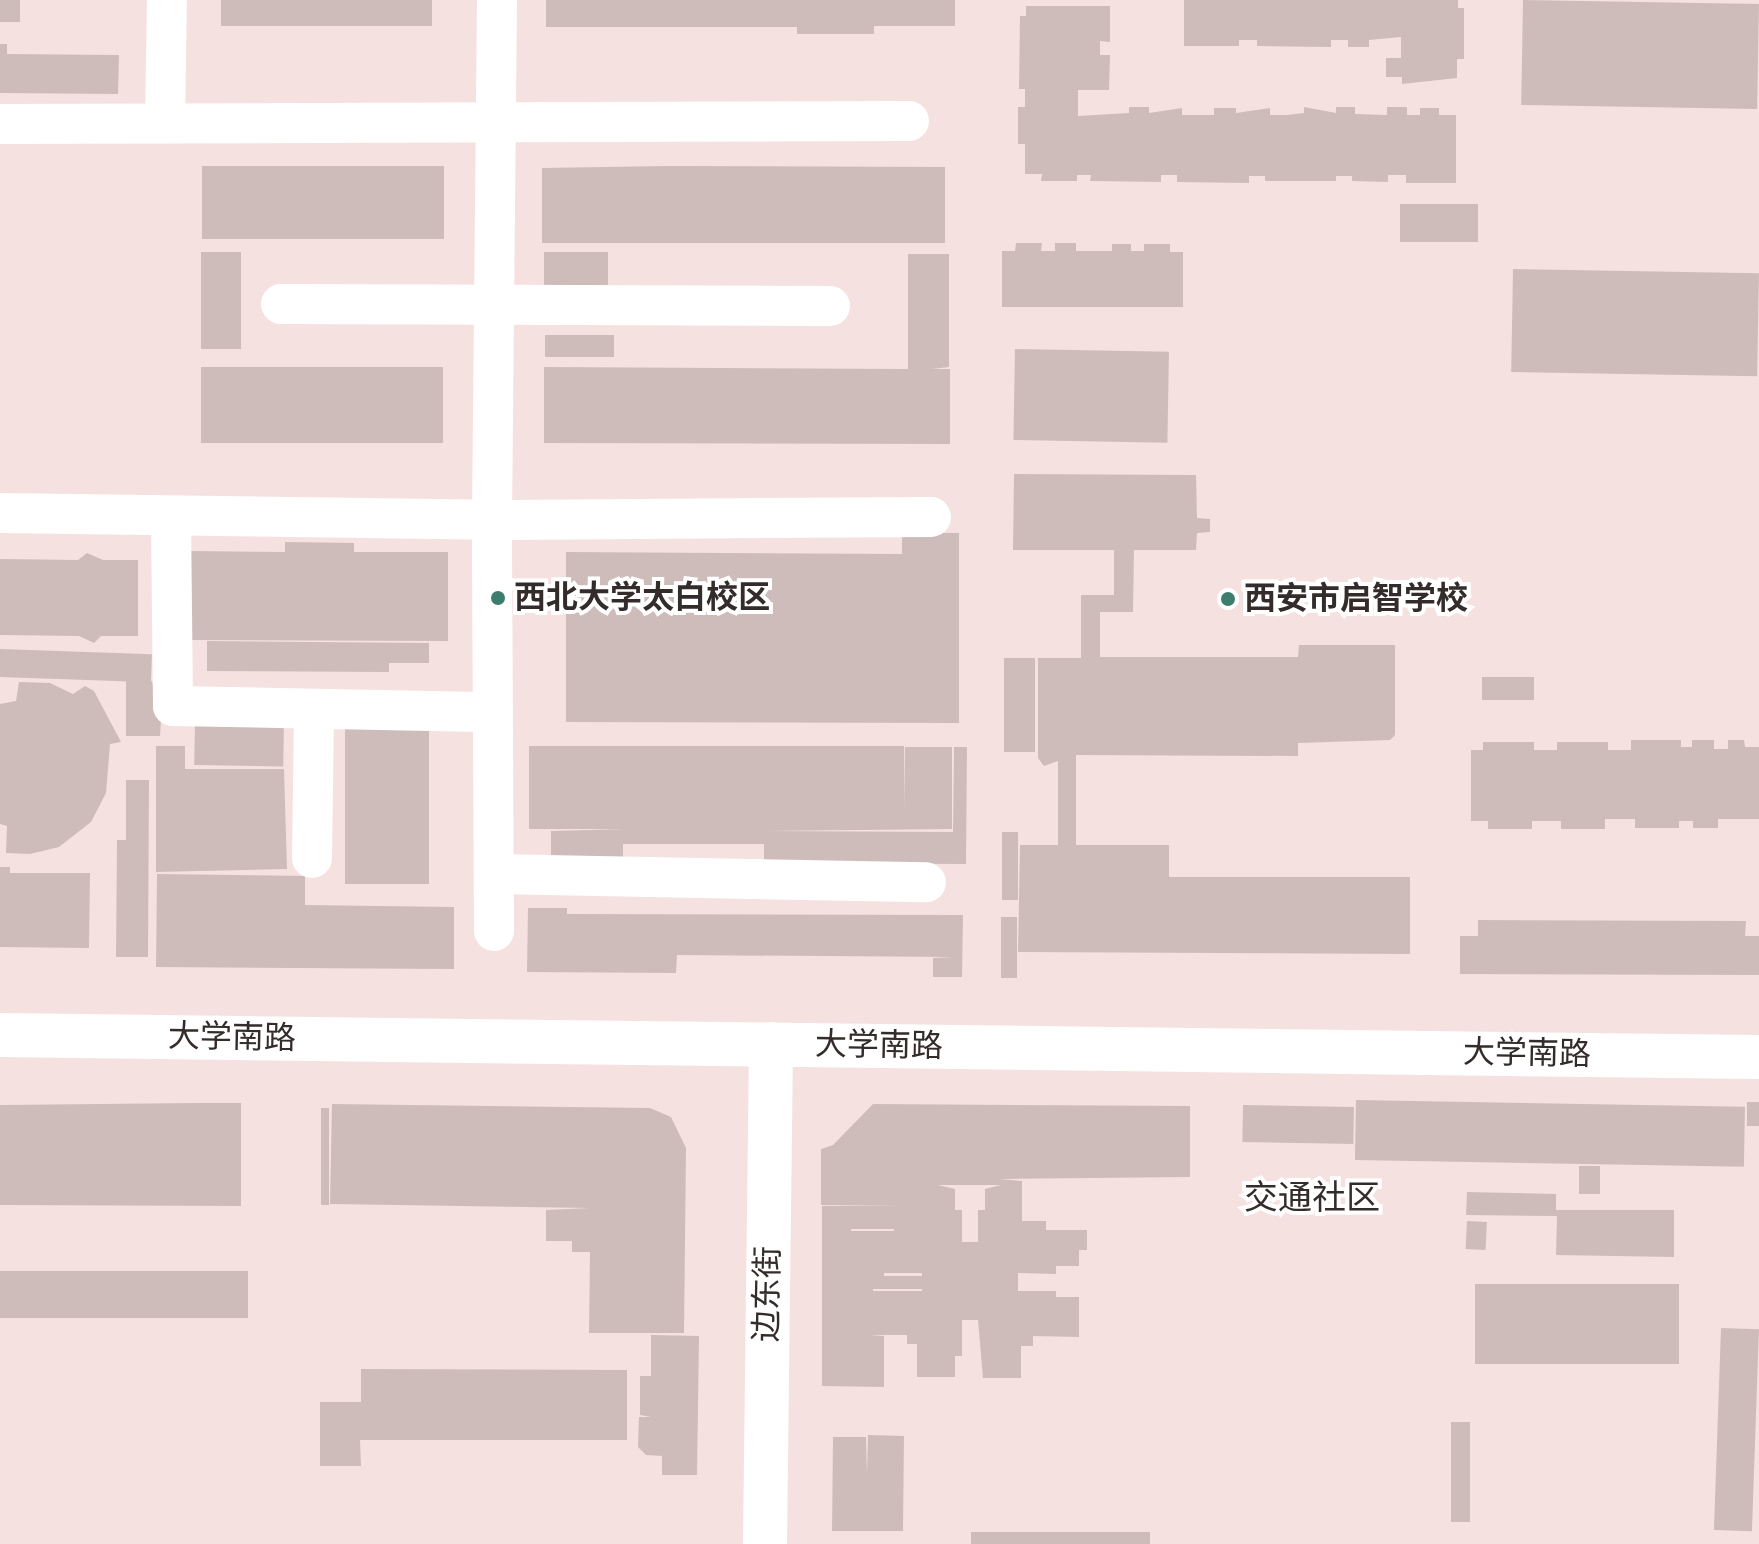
<!DOCTYPE html>
<html>
<head>
<meta charset="utf-8">
<style>
  body { margin:0 }
  #map { position:relative; width:1759px; height:1544px; overflow:hidden; background:#f5e2e0; font-family:"Alegreya Sans","Noto Sans SC",sans-serif }
  div>[style] { position:absolute }
  [style*='--x'] { left:calc(var(--x)*1px); top:calc(var(--y)*1px); width:calc(var(--w)*1px); rotate:calc(var(--a)*1deg) }
  .building>* { inset:0; background:#cebcba; transform-origin:0 0 }
  .minor>* { height:40px; margin:-20px; padding:0 20px; transform-origin:20px; border-radius:20px; background:#fff }
  .tertiary>* { height:44px; margin:-22px; padding:0 22px; transform-origin:22px; border-radius:22px; background:#fff }
  .dots>* { width:22px; height:22px; translate:-50% -50%; box-sizing:border-box; border:4px solid #fff; border-radius:50% }
  span { translate:-50% -50%; white-space:nowrap; text-align:center; line-height:1.15; -webkit-text-stroke:8px #fff; paint-order:stroke }
  .poi-label { font-size:32px; color:#332c2b; font-weight:700 }
  .left { translate:0 -50%; text-align:left }
  .street-label { font-size:32px; color:#332c2b }
  .neighbourhood-label { font-size:34px; color:#332c2b }
</style>
</head>
<body>
<div id="map">
  <div class="building">
    <div style="left:0;top:0;width:20px;height:22px"></div>
    <div style="left:221px;top:0;width:211px;height:26px"></div>
    <div style="clip-path:polygon(546px 0,955px 0,955px 26px,874px 26px,874px 34px,797px 34px,797px 27px,546px 27px)"></div>
    <div style="clip-path:polygon(1184px 0,1458px 0,1458px 8px,1464px 8px,1464px 59px,1457px 59px,1457px 78px,1402px 84px,1402px 77px,1386px 77px,1386px 58px,1401px 58px,1401px 37px,1369px 40px,1369px 47px,1348px 47px,1348px 40px,1331px 40px,1331px 47px,1257px 46px,1257px 40px,1239px 40px,1239px 46px,1184px 46px)"></div>
    <div style="left:1523px;top:0;width:236px;height:105px;rotate:1deg"></div>
    <div style="clip-path:polygon(1026px 6px,1110px 6px,1110px 42px,1100px 41px,1100px 55px,1110px 55px,1109px 90px,1078px 90px,1078px 116px,1129px 113px,1129px 107px,1149px 107px,1149px 113px,1182px 108px,1182px 115px,1214px 115px,1214px 108px,1236px 108px,1236px 113px,1270px 108px,1270px 115px,1287px 115px,1304px 113px,1304px 107px,1336px 113px,1336px 107px,1355px 107px,1355px 114px,1387px 115px,1387px 107px,1407px 107px,1407px 115px,1420px 115px,1420px 108px,1439px 108px,1439px 115px,1456px 115px,1456px 183px,1406px 183px,1406px 175px,1388px 175px,1388px 182px,1352px 181px,1352px 176px,1336px 176px,1336px 181px,1265px 181px,1265px 176px,1249px 176px,1249px 183px,1177px 182px,1177px 175px,1161px 175px,1161px 182px,1090px 181px,1091px 175px,1077px 175px,1077px 181px,1041px 181px,1042px 174px,1025px 174px,1025px 144px,1018px 144px,1018px 107px,1025px 107px,1025px 89px,1019px 89px,1020px 16px,1026px 16px)"></div>
    <div style="clip-path:polygon(0 44px,7px 44px,7px 54px,119px 55px,118px 94px,0 93px)"></div>
    <div style="left:202px;top:166px;width:242px;height:73px"></div>
    <div style="clip-path:polygon(667px 166px,945px 167px,945px 243px,542px 243px,542px 168px)"></div>
    <div style="left:1400px;top:204px;width:78px;height:38px"></div>
    <div style="clip-path:polygon(1016px 243px,1042px 243px,1041px 251px,1055px 251px,1055px 243px,1076px 243px,1076px 251px,1112px 251px,1112px 244px,1131px 244px,1131px 251px,1144px 251px,1144px 244px,1170px 244px,1170px 252px,1183px 252px,1183px 307px,1002px 307px,1002px 251px,1015px 251px)"></div>
    <div style="left:201px;top:252px;width:40px;height:97px"></div>
    <div style="left:544px;top:252px;width:64px;height:33px"></div>
    <div style="clip-path:polygon(908px 254px,949px 254px,949px 367px,932px 369px,950px 369px,950px 444px,544px 443px,544px 367px,908px 369px)"></div>
    <div style="left:1513px;top:269px;width:246px;height:103px;rotate:1deg"></div>
    <div style="left:545px;top:335px;width:69px;height:22px"></div>
    <div style="left:1015px;top:349px;width:154px;height:91px;rotate:1deg"></div>
    <div style="left:201px;top:367px;width:242px;height:76px"></div>
    <div style="clip-path:polygon(1014px 474px,1196px 475px,1197px 518px,1210px 519px,1210px 532px,1197px 533px,1196px 550px,1134px 550px,1133px 612px,1100px 612px,1100px 657px,1298px 657px,1299px 645px,1395px 645px,1395px 735px,1390px 740px,1298px 743px,1298px 756px,1076px 755px,1076px 845px,1169px 845px,1169px 877px,1410px 877px,1410px 954px,1018px 952px,1020px 845px,1058px 845px,1058px 761px,1044px 766px,1038px 758px,1038px 658px,1081px 658px,1081px 595px,1114px 595px,1114px 550px,1013px 550px)"></div>
    <div style="clip-path:polygon(902px 533px,959px 533px,959px 723px,566px 722px,566px 552px,902px 554px)"></div>
    <div style="clip-path:polygon(285px 542px,354px 543px,354px 552px,448px 552px,448px 641px,189px 640px,189px 551px,285px 552px)"></div>
    <div style="clip-path:polygon(87px 553px,103px 560px,138px 560px,138px 636px,101px 636px,94px 643px,79px 636px,0 635px,0 559px,78px 560px)"></div>
    <div style="clip-path:polygon(207px 641px,429px 643px,429px 663px,389px 663px,389px 672px,207px 671px)"></div>
    <div style="left:0;top:649px;width:152px;height:28px;rotate:2deg"></div>
    <div style="left:1004px;top:658px;width:31px;height:94px"></div>
    <div style="left:1482px;top:677px;width:52px;height:23px"></div>
    <div style="clip-path:polygon(126px 680px,151px 680px,162px 705px,160px 736px,126px 736px)"></div>
    <div style="clip-path:polygon(19px 682px,50px 683px,73px 694px,85px 686px,94px 691px,121px 742px,110px 744px,106px 793px,91px 822px,59px 847px,30px 854px,6px 853px,7px 826px,0 824px,0 704px,16px 701px)"></div>
    <div style="left:195px;top:721px;width:89px;height:44px;rotate:1deg"></div>
    <div style="left:345px;top:727px;width:84px;height:157px"></div>
    <div style="clip-path:polygon(1631px 740px,1681px 740px,1681px 747px,1692px 747px,1692px 740px,1714px 740px,1714px 749px,1728px 749px,1728px 740px,1744px 740px,1745px 747px,1759px 747px,1759px 819px,1718px 819px,1718px 828px,1693px 828px,1693px 821px,1679px 821px,1679px 828px,1635px 828px,1635px 819px,1605px 819px,1605px 829px,1561px 829px,1561px 821px,1532px 821px,1532px 829px,1488px 829px,1488px 821px,1471px 821px,1471px 750px,1483px 750px,1483px 742px,1534px 742px,1534px 750px,1557px 750px,1557px 742px,1608px 742px,1608px 750px,1631px 750px)"></div>
    <div style="clip-path:polygon(156px 746px,185px 746px,185px 769px,284px 769px,287px 869px,156px 872px)"></div>
    <div style="clip-path:polygon(529px 746px,904px 746px,905px 810px,905px 747px,952px 747px,952px 829px,763px 831px,953px 832px,954px 747px,967px 747px,966px 864px,764px 863px,764px 844px,623px 844px,623px 863px,551px 863px,551px 831px,624px 829px,529px 829px)"></div>
    <div style="clip-path:polygon(126px 780px,149px 780px,148px 957px,116px 957px,117px 840px,126px 840px)"></div>
    <div style="left:1002px;top:832px;width:16px;height:68px"></div>
    <div style="clip-path:polygon(0 867px,10px 867px,10px 873px,90px 873px,89px 948px,0 947px)"></div>
    <div style="clip-path:polygon(157px 874px,305px 876px,305px 905px,454px 907px,454px 969px,156px 967px)"></div>
    <div style="clip-path:polygon(528px 908px,567px 908px,567px 914px,963px 915px,962px 977px,933px 977px,933px 958px,953px 957px,677px 955px,676px 973px,527px 972px)"></div>
    <div style="left:1001px;top:917px;width:16px;height:61px"></div>
    <div style="clip-path:polygon(1478px 920px,1746px 921px,1745px 936px,1759px 936px,1759px 975px,1460px 974px,1460px 936px,1478px 936px)"></div>
    <div style="left:1356px;top:1100px;width:389px;height:60px;rotate:1deg"></div>
    <div style="left:1747px;top:1102px;width:12px;height:24px"></div>
    <div style="clip-path:polygon(197px 1103px,241px 1103px,241px 1206px,0 1205px,0 1105px)"></div>
    <div style="clip-path:polygon(332px 1104px,650px 1108px,671px 1117px,686px 1148px,684px 1333px,589px 1333px,590px 1252px,572px 1252px,572px 1241px,546px 1241px,546px 1210px,590px 1208px,330px 1204px)"></div>
    <div style="clip-path:polygon(evenodd,873px 1104px,1190px 1106px,1190px 1177px,1000px 1179px,1022px 1181px,1022px 1221px,1046px 1221px,1046px 1230px,1087px 1230px,1087px 1250px,1079px 1250px,1079px 1266px,1056px 1266px,1056px 1274px,1018px 1273px,1018px 1291px,1056px 1291px,1056px 1297px,1079px 1297px,1079px 1337px,1033px 1336px,1033px 1346px,1021px 1346px,1021px 1378px,983px 1378px,978px 1320px,962px 1320px,962px 1356px,955px 1356px,955px 1377px,917px 1377px,917px 1344px,907px 1344px,907px 1335px,869px 1335px,884px 1336px,884px 1387px,822px 1386px,822px 1206px,904px 1206px,821px 1205px,821px 1149px,833px 1145px,873px 1104px,938px 1185px,1001px 1185px,985px 1189px,985px 1210px,978px 1210px,978px 1242px,962px 1242px,962px 1210px,955px 1210px,955px 1189px,938px 1185px,873px 1104px,851px 1229px,894px 1229px,894px 1231px,851px 1231px,851px 1229px,873px 1104px,884px 1273px,922px 1273px,922px 1276px,884px 1276px,884px 1273px,873px 1104px,873px 1289px,922px 1289px,922px 1291px,873px 1291px,873px 1289px)"></div>
    <div style="left:1243px;top:1105px;width:111px;height:37px;rotate:1deg"></div>
    <div style="left:321px;top:1108px;width:8px;height:97px"></div>
    <div style="left:1579px;top:1166px;width:21px;height:28px"></div>
    <div style="clip-path:polygon(1467px 1192px,1556px 1194px,1556px 1210px,1674px 1210px,1674px 1257px,1556px 1255px,1557px 1216px,1466px 1215px)"></div>
    <div style="left:1467px;top:1221px;width:20px;height:28px;rotate:3deg"></div>
    <div style="left:0;top:1271px;width:248px;height:47px"></div>
    <div style="left:1475px;top:1284px;width:204px;height:80px"></div>
    <div style="left:1721px;top:1328px;width:38px;height:202px;rotate:2deg"></div>
    <div style="clip-path:polygon(651px 1335px,699px 1336px,697px 1475px,662px 1475px,662px 1456px,646px 1455px,638px 1447px,639px 1417px,651px 1417px,640px 1415px,640px 1376px,651px 1376px)"></div>
    <div style="clip-path:polygon(361px 1369px,627px 1370px,627px 1440px,360px 1440px,361px 1466px,320px 1466px,320px 1402px,361px 1402px)"></div>
    <div style="left:1451px;top:1422px;width:19px;height:100px"></div>
    <div style="clip-path:polygon(868px 1435px,904px 1436px,903px 1531px,832px 1531px,833px 1437px,866px 1437px,867px 1475px)"></div>
    <div style="left:971px;top:1532px;width:179px;height:12px"></div>
  </div>
  <div class="minor">
    <div style="--x:165;--y:123;--w:123;--a:-89.1"></div>
    <div style="--x:0;--y:124;--w:909;--a:-0.19"></div>
    <div style="--x:281;--y:304;--w:549;--a:0.21"></div>
    <div style="--x:0;--y:513;--w:492;--a:0.8"></div>
    <div style="--x:492;--y:520;--w:520;--a:-89.45"></div>
    <div style="--x:171;--y:516;--w:190;--a:89.4"></div>
    <div style="--x:173;--y:706;--w:320;--a:1.1"></div>
    <div style="--x:312;--y:858;--w:149;--a:-89.2"></div>
    <div style="--x:494;--y:874;--w:432;--a:1.1"></div>
    <div style="--x:494;--y:931;--w:411;--a:-90.3"></div>
    <div style="--x:492;--y:520;--w:439;--a:-0.4"></div>
  </div>
  <div class="tertiary">
    <div style="--x:0;--y:1035;--w:1759;--a:0.72"></div>
    <div style="--x:765;--y:1544;--w:500;--a:-89.31"></div>
  </div>
  <div class="dots">
    <div style="left:498px;top:598px;background:#3c7d6d"></div>
    <div style="left:1228px;top:599px;background:#3c7d6d"></div>
  </div>
  <div class="poi-label">
    <span class="left" style="left:514px;top:598px">西北大学太白校区</span>
    <span class="left" style="left:1244px;top:599px">西安市启智学校</span>
  </div>
  <div class="street-label">
    <span style="left:232px;top:1038px;rotate:1deg">大学南路</span>
    <span style="left:879px;top:1046px;rotate:1deg">大学南路</span>
    <span style="left:1527px;top:1054px;rotate:1deg">大学南路</span>
    <span style="left:768px;top:1294px;rotate:-89deg">边东街</span>
  </div>
  <div class="neighbourhood-label">
    <span style="left:1312px;top:1200px">交通社区</span>
  </div>
</div>
</body>
</html>
